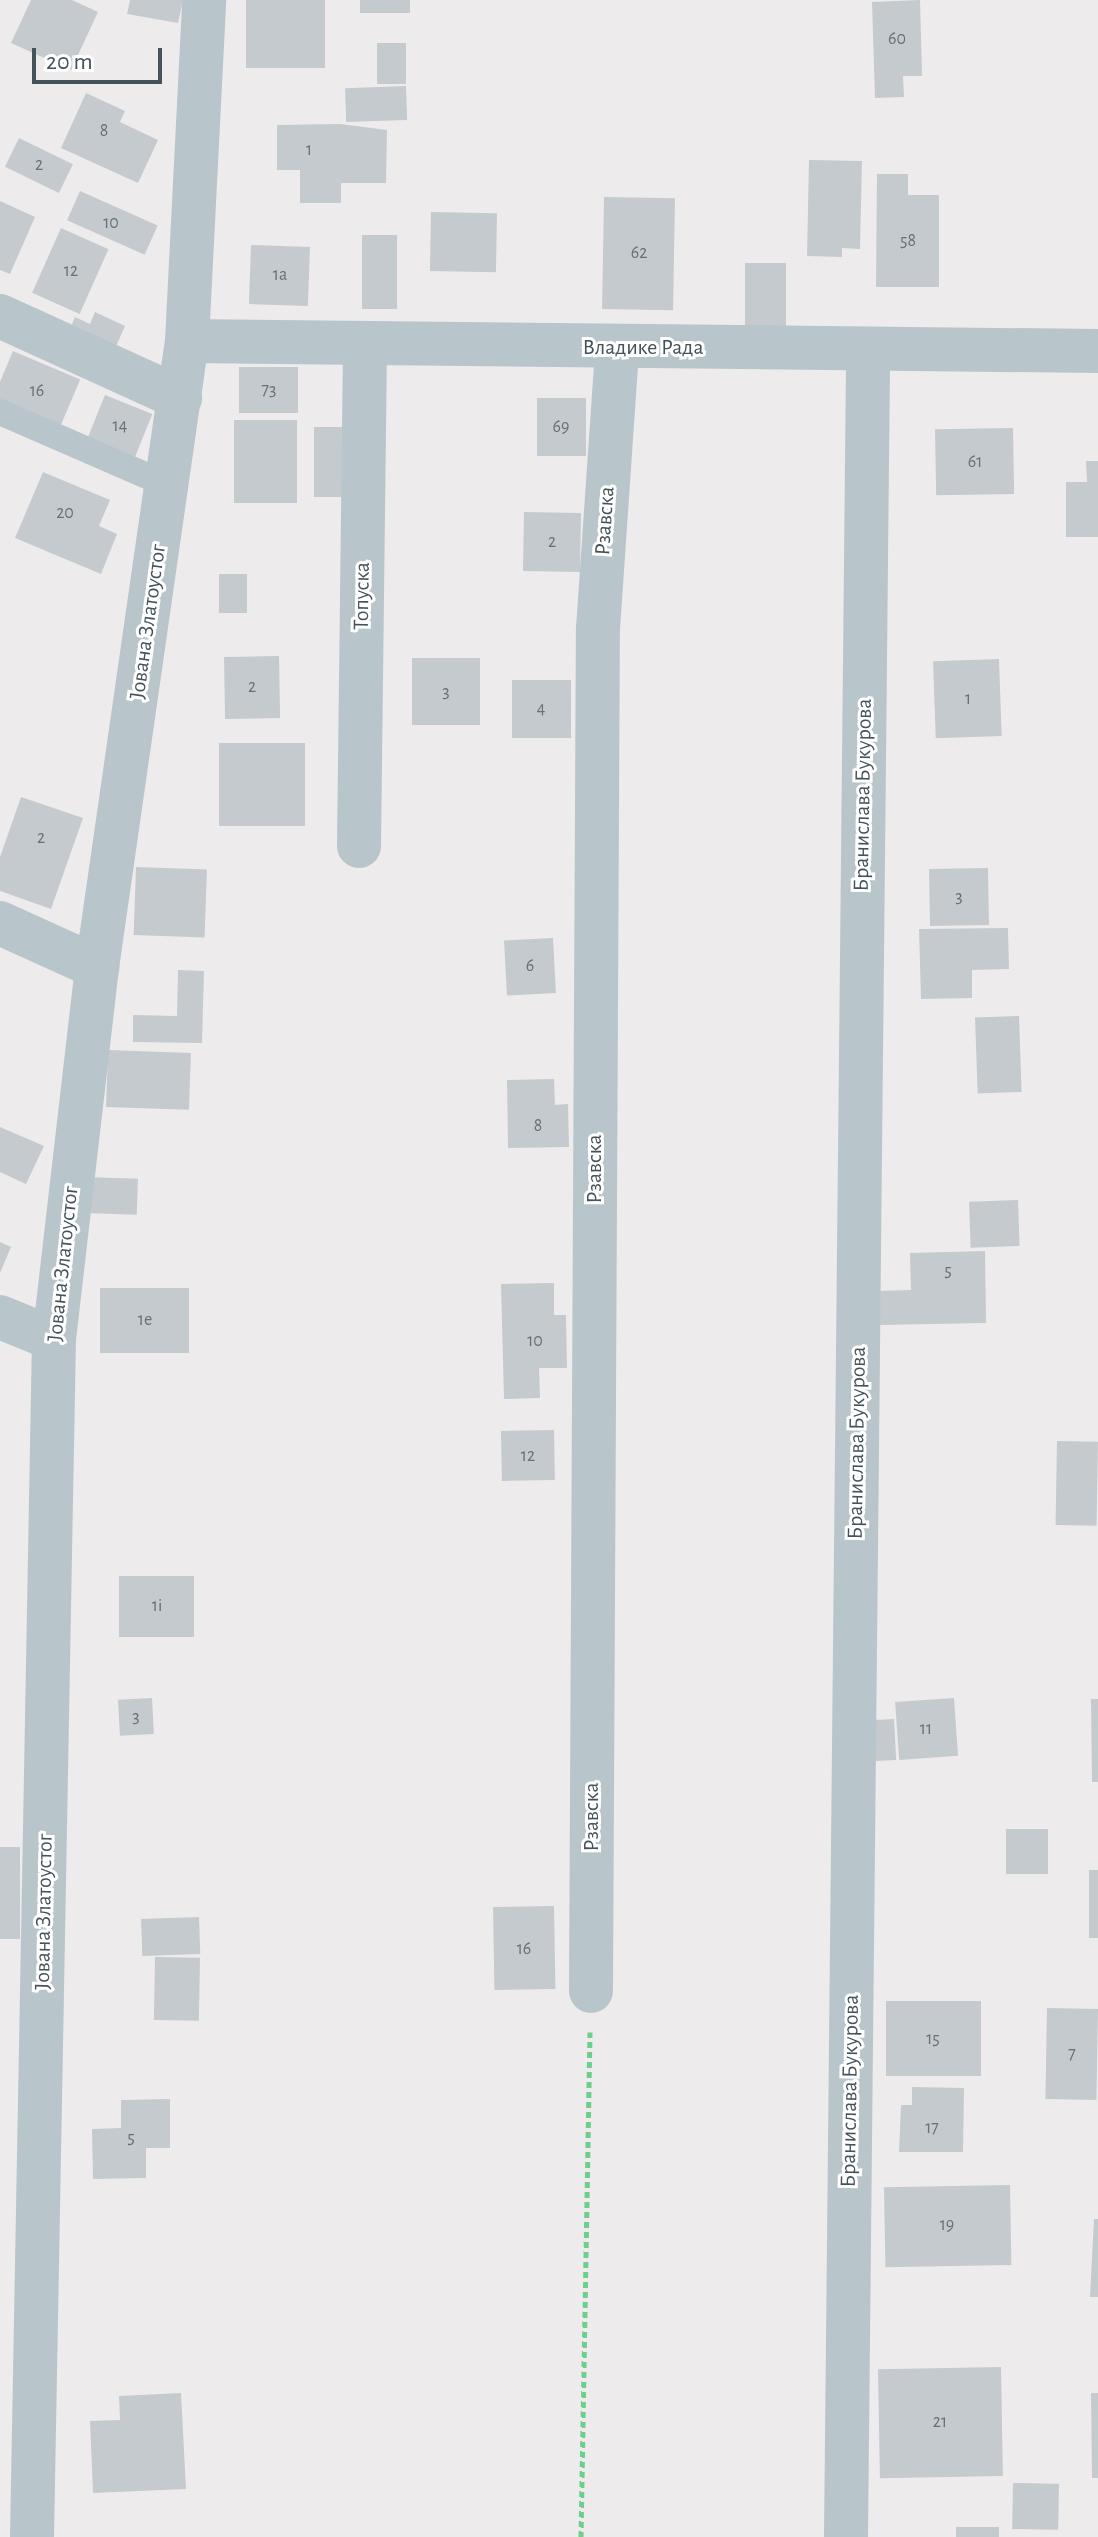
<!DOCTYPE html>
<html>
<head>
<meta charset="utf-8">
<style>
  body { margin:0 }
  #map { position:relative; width:1098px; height:2537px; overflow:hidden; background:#eeebec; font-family:"Alegreya Sans",sans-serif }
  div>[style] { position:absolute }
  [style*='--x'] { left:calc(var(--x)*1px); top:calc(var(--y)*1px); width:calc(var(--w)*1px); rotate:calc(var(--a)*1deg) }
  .building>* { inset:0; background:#c5cacf; transform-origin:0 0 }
  .path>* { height:5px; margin-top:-2.5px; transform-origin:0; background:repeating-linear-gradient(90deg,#6ccf8c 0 6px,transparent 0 10px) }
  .service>* { height:26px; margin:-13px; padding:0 13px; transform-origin:13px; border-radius:13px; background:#b8c6cc }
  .minor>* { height:44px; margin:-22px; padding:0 22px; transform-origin:22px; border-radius:22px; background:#b8c6cc }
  span { translate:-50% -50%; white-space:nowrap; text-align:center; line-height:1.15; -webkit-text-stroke:6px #fff; paint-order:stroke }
  .number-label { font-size:18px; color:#647176 }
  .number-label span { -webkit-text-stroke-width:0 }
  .street-label { font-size:22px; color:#435359 }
  .scale { position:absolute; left:32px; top:48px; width:130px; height:36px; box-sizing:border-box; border:4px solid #435359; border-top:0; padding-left:10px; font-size:24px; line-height:28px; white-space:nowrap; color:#435359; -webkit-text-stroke:6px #fff; paint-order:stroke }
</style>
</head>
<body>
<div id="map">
  <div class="building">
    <div style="clip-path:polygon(31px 0,72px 0,98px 12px,71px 70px,11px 43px)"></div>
    <div style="clip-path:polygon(130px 0,183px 0,178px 23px,127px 14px)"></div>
    <div style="left:246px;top:0;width:79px;height:68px"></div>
    <div style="left:360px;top:0;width:50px;height:13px"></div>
    <div style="clip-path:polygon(920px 0,922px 76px,903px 76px,904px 97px,875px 98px,872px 2px)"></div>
    <div style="left:377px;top:43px;width:29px;height:41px"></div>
    <div style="left:406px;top:86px;width:34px;height:61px;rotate:88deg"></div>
    <div style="clip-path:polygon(86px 93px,125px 111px,120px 122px,158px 140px,138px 183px,61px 148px)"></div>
    <div style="clip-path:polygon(340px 124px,387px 130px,386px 183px,341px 183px,341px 203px,300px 203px,300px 170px,277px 170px,277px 125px)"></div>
    <div style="left:19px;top:138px;width:60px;height:32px;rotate:26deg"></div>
    <div style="clip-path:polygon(809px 160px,862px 161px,860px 249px,842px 248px,842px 257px,807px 256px)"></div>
    <div style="clip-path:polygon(877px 174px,908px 174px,908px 195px,939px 195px,939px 287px,876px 287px)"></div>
    <div style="left:80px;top:191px;width:85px;height:32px;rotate:24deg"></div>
    <div style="left:604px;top:197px;width:71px;height:112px;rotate:1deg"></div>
    <div style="clip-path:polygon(0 201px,35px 217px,10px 274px,0 270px)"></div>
    <div style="left:431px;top:212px;width:66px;height:59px;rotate:1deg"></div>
    <div style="left:61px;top:228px;width:52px;height:71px;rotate:24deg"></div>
    <div style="left:362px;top:235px;width:35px;height:74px"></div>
    <div style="left:251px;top:245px;width:59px;height:59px;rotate:2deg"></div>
    <div style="left:745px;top:263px;width:41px;height:64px"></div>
    <div style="clip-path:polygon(95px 312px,125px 326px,114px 351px,69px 331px,75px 317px,90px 324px)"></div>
    <div style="left:13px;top:351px;width:73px;height:53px;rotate:23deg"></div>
    <div style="left:239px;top:367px;width:59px;height:46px"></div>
    <div style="left:105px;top:395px;width:51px;height:47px;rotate:22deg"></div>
    <div style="left:537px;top:398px;width:49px;height:58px"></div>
    <div style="left:234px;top:420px;width:63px;height:83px"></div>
    <div style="left:314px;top:427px;width:31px;height:70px"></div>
    <div style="left:1013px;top:428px;width:66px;height:78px;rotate:89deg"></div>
    <div style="clip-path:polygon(1086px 461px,1098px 461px,1098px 537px,1066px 537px,1066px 482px,1087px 482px)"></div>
    <div style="clip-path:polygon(43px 472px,110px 500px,99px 526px,117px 534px,101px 574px,15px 538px)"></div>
    <div style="left:524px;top:512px;width:57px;height:59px;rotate:1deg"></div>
    <div style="left:219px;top:574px;width:28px;height:39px"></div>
    <div style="left:279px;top:656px;width:62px;height:55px;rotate:89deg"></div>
    <div style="left:412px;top:658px;width:68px;height:67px"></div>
    <div style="left:999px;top:659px;width:77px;height:66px;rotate:88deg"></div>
    <div style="left:571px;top:680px;width:58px;height:59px;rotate:90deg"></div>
    <div style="left:219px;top:743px;width:86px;height:83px"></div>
    <div style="clip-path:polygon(21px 797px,83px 818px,51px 909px,0 891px,0 857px)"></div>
    <div style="left:136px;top:867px;width:71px;height:68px;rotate:2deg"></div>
    <div style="left:988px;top:868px;width:57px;height:59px;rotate:89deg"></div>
    <div style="clip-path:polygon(1008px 928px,1009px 969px,972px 970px,972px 998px,921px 999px,919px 929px)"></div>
    <div style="left:553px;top:938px;width:55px;height:49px;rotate:87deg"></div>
    <div style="clip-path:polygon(178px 970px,204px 971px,202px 1043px,133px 1042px,133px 1015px,177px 1016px)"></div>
    <div style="left:1019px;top:1016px;width:76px;height:44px;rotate:88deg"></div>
    <div style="left:108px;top:1050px;width:83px;height:57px;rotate:2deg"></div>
    <div style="clip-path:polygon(554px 1079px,555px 1105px,568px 1104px,569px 1147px,508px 1148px,507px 1080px)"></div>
    <div style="clip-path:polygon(0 1127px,44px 1146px,26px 1184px,0 1172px)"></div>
    <div style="left:86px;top:1177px;width:52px;height:36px;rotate:2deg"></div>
    <div style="left:1018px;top:1200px;width:46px;height:49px;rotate:88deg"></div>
    <div style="clip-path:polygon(0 1242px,11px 1247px,0 1273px)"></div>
    <div style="clip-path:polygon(985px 1251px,986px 1323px,879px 1325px,878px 1291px,911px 1290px,910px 1253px)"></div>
    <div style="clip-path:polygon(554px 1283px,554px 1315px,566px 1315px,567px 1368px,539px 1368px,540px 1398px,504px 1399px,501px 1284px)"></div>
    <div style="left:100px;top:1288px;width:89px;height:65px"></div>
    <div style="left:554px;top:1430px;width:50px;height:53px;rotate:89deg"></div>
    <div style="left:1057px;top:1441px;width:41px;height:84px;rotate:1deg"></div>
    <div style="left:119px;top:1576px;width:75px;height:61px"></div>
    <div style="left:152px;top:1698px;width:36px;height:34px;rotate:87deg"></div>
    <div style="left:954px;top:1698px;width:58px;height:59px;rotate:86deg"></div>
    <div style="clip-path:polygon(1091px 1699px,1098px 1699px,1098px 1782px,1092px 1782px)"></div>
    <div style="left:894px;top:1719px;width:41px;height:26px;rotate:87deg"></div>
    <div style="left:1006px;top:1829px;width:42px;height:45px"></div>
    <div style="left:0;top:1847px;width:20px;height:92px"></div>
    <div style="left:1089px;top:1870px;width:9px;height:68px"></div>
    <div style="left:554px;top:1906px;width:83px;height:61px;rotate:89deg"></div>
    <div style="left:199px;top:1917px;width:37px;height:58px;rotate:88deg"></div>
    <div style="left:155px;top:1957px;width:45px;height:63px;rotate:1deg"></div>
    <div style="left:886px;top:2001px;width:95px;height:75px"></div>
    <div style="left:1047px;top:2008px;width:51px;height:91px;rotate:1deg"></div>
    <div style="clip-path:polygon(912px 2087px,964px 2088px,963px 2152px,899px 2152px,901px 2105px,912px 2105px)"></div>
    <div style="clip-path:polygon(170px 2099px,170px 2148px,146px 2148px,146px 2178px,93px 2179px,92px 2129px,121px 2128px,121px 2100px)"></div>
    <div style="left:1010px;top:2185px;width:80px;height:126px;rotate:89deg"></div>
    <div style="clip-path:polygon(1094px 2219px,1098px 2219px,1098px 2297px,1090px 2297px)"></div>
    <div style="left:1001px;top:2367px;width:109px;height:123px;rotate:89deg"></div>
    <div style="clip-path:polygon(181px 2393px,186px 2489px,93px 2493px,90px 2421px,120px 2420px,119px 2396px)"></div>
    <div style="clip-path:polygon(1091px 2393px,1098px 2393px,1098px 2478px,1092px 2478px)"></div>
    <div style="left:1013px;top:2483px;width:46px;height:46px;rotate:1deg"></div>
    <div style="left:956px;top:2527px;width:43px;height:10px"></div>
  </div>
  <div class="path">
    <div style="--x:581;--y:2537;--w:505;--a:-88.98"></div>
  </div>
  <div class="service">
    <div style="--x:0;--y:412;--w:183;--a:23.5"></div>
  </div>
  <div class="minor">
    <div style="--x:0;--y:316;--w:198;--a:24.5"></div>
    <div style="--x:187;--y:341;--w:911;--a:0.63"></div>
    <div style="--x:359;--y:846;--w:500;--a:-89.31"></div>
    <div style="--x:0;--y:923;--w:107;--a:24.4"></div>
    <div style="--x:0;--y:1317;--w:58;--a:22.2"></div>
    <div style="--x:591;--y:1991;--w:1362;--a:-89.71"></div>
    <div style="--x:598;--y:629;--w:282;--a:-86.1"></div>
    <div style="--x:32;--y:2537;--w:1198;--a:-88.95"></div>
    <div style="--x:54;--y:1339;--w:374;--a:-83.4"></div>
    <div style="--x:97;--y:967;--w:632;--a:-81.82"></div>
    <div style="--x:187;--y:341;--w:341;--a:-87.1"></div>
    <div style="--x:846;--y:2537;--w:2188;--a:-89.42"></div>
  </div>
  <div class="number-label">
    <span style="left:897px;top:39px">60</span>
    <span style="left:104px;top:131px">8</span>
    <span style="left:309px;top:150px">1</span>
    <span style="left:39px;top:165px">2</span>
    <span style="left:111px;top:223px">10</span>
    <span style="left:908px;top:241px">58</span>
    <span style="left:639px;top:253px">62</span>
    <span style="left:71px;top:271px">12</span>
    <span style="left:280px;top:275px">1a</span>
    <span style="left:269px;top:390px">73</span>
    <span style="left:37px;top:391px">16</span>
    <span style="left:120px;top:426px">14</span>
    <span style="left:561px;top:427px">69</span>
    <span style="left:975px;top:462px">61</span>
    <span style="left:65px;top:513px">20</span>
    <span style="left:552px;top:542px">2</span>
    <span style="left:252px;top:687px">2</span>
    <span style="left:446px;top:692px">3</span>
    <span style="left:968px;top:699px">1</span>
    <span style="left:541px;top:709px">4</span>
    <span style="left:41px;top:838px">2</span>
    <span style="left:959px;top:897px">3</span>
    <span style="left:530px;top:966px">6</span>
    <span style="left:538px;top:1126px">8</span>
    <span style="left:948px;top:1271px">5</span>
    <span style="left:145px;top:1320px">1e</span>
    <span style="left:535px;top:1341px">10</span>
    <span style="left:528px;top:1456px">12</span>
    <span style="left:157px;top:1606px">1i</span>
    <span style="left:136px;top:1717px">3</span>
    <span style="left:926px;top:1729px">11</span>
    <span style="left:524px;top:1949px">16</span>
    <span style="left:933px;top:2039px">15</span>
    <span style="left:1072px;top:2054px">7</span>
    <span style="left:932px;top:2128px">17</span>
    <span style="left:131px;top:2138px">5</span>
    <span style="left:947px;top:2225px">19</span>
    <span style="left:940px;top:2422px">21</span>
  </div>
  <div class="street-label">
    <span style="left:643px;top:348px">Владике Рада</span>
    <span style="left:605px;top:521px;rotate:-86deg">Рзавска</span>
    <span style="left:362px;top:596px;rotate:-89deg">Топуска</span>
    <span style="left:148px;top:622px;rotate:-82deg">Јована Златоустог</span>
    <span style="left:863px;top:795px;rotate:-89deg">Бранислава Букурова</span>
    <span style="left:595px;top:1169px;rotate:-90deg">Рзавска</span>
    <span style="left:63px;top:1264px;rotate:-84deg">Јована Златоустог</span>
    <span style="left:857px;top:1443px;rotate:-89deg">Бранислава Букурова</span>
    <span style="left:592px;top:1817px;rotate:-90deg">Рзавска</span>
    <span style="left:44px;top:1912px;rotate:-89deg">Јована Златоустог</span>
    <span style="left:850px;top:2091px;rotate:-89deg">Бранислава Букурова</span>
  </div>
  <div class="scale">20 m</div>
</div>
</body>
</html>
